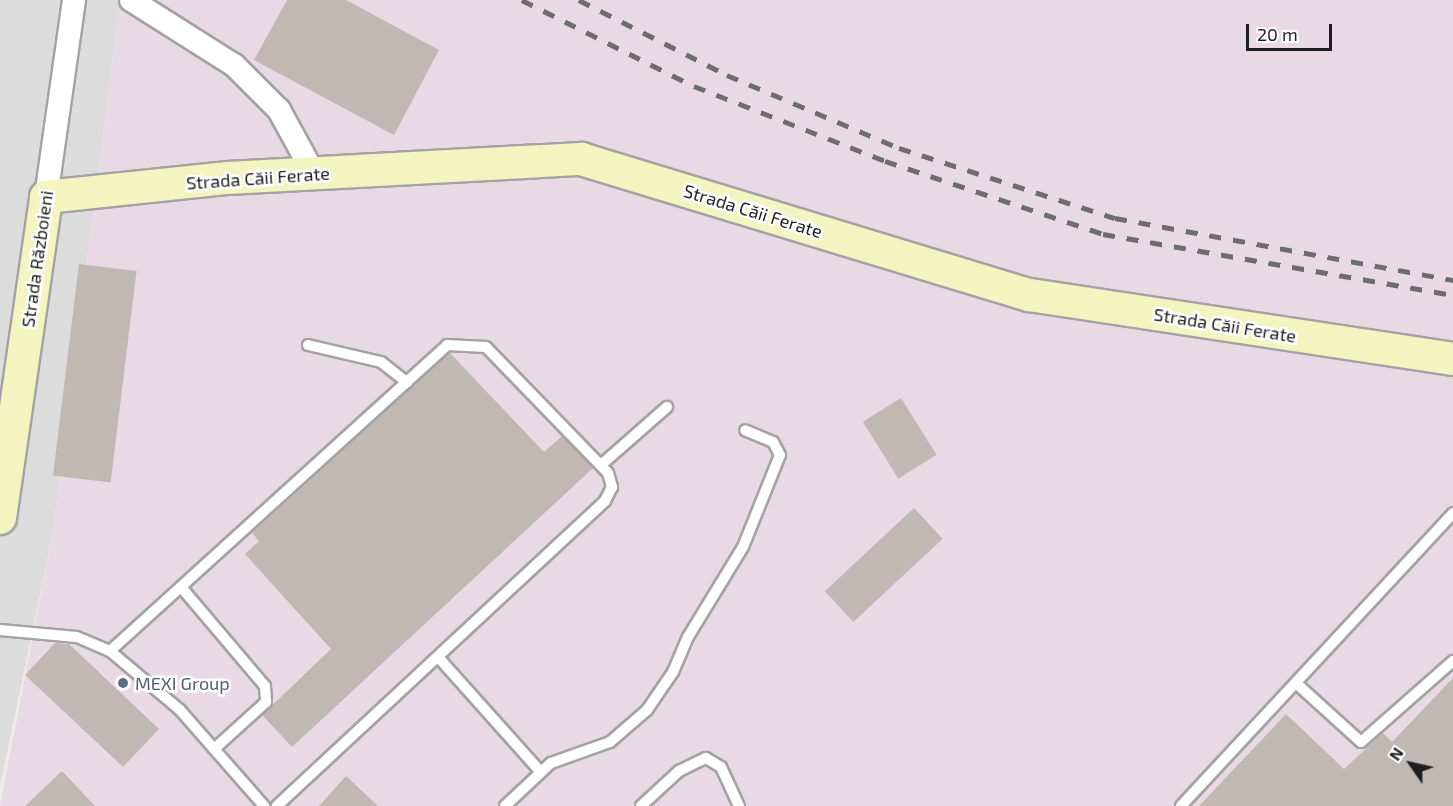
<!DOCTYPE html>
<html>
<head>
<meta charset="utf-8">
<style>
  body { margin:0 }
  #map { position:relative; width:1453px; height:806px; overflow:hidden; background:#efece7; font-family:"Exo 2",sans-serif }
  div>[style] { position:absolute }
  [style*='--x'] { left:calc(var(--x)*1px); top:calc(var(--y)*1px); width:calc(var(--w)*1px); rotate:calc(var(--a)*1deg) }
  .residential>* { inset:0; background:#dddcdc }
  .industrial>* { inset:0; background:#e8d9e5 }
  .building>* { inset:0; background:#bfb8b3; transform-origin:0 0 }
  .roads { filter:drop-shadow(2px 0 #a3a3a3) drop-shadow(-2px 0 #a3a3a3) drop-shadow(0 2px #a3a3a3) drop-shadow(0 -2px #a3a3a3) }
  .lane>* { height:10px; margin:-5px; padding:0 5px; transform-origin:5px; border-radius:5px; background:#fff }
  .street>* { height:22px; margin:-11px; padding:0 11px; transform-origin:11px; border-radius:11px; background:#fff }
  .secondary>* { height:32px; margin:-16px; padding:0 16px; transform-origin:16px; border-radius:16px; background:#f3f4bf }
  .rail>* { height:4.5px; margin-top:-2.25px; transform-origin:0; background:repeating-linear-gradient(90deg,#6d6d6d 0 12px,transparent 0 24px) }
  .dots>* { width:16px; height:16px; translate:-50% -50%; box-sizing:border-box; border:3px solid #fff; border-radius:50% }
  span { translate:-50% -50%; white-space:nowrap; text-align:center; line-height:1.15; -webkit-text-stroke:5px #fff; paint-order:stroke }
  .street-label { font-size:18px; color:#1f1f1f }
  .service-label { font-size:18px; color:#4e5e75 }
  .left { translate:0 -50%; text-align:left }
  .north { position:absolute; left:1381px; top:734px; width:60px; height:60px; -webkit-text-stroke:4px #fff; paint-order:stroke; rotate:304deg; font-size:16px; font-weight:700; line-height:24px; text-align:center; color:#1f1f1f }
  .north::after { content:''; display:block; margin:auto; width:21px; height:27px; background:#1f1f1f; clip-path:polygon(50% 0,100% 100%,50% 72%,0 100%) }
  .scale { position:absolute; left:1246px; top:24px; width:86px; height:27px; box-sizing:border-box; border:3px solid #1f1f1f; border-top:0; padding-left:8px; font-size:18px; line-height:21px; white-space:nowrap; color:#1f1f1f; -webkit-text-stroke:4px #fff; paint-order:stroke }
</style>
</head>
<body>
<div id="map">
  <div class="residential">
    <div style="clip-path:polygon(0 0,120px 0,52px 537px,0 786px)"></div>
  </div>
  <div class="industrial">
    <div style="clip-path:polygon(120px 0,1453px 0,1453px 806px,0 806px,52px 537px)"></div>
  </div>
  <div class="building">
    <div style="clip-path:polygon(287px 0,346px 0,439px 50px,394px 135px,254px 60px)"></div>
    <div style="left:79px;top:264px;width:58px;height:213px;rotate:7deg"></div>
    <div style="clip-path:polygon(450px 353px,544px 452px,562px 436px,593px 468px,292px 747px,262px 715px,331px 649px,245px 554px,259px 541px,252px 533px)"></div>
    <div style="left:901px;top:398px;width:67px;height:45px;rotate:58deg"></div>
    <div style="left:914px;top:508px;width:42px;height:122px;rotate:47deg"></div>
    <div style="clip-path:polygon(55px 643px,69px 644px,159px 729px,123px 767px,25px 675px)"></div>
    <div style="clip-path:polygon(1453px 678px,1453px 806px,1199px 806px,1286px 714px,1344px 769px,1383px 733px,1392px 742px)"></div>
    <div style="clip-path:polygon(62px 771px,95px 806px,25px 806px)"></div>
    <div style="clip-path:polygon(346px 776px,378px 806px,319px 806px)"></div>
  </div>
  <div class="roads">
    <div class="lane">
      <div style="--x:308;--y:345;--w:75;--a:13.1"></div>
      <div style="--x:381;--y:362;--w:33;--a:38"></div>
      <div style="--x:601;--y:465;--w:88;--a:-41.3"></div>
      <div style="--x:181;--y:587;--w:130;--a:49.7"></div>
      <div style="--x:265;--y:686;--w:16;--a:86"></div>
      <div style="--x:266;--y:702;--w:70;--a:137.9"></div>
      <div style="--x:0;--y:630;--w:77;--a:5.2"></div>
      <div style="--x:77;--y:637;--w:36;--a:23"></div>
      <div style="--x:110;--y:651;--w:92;--a:40.1"></div>
      <div style="--x:180;--y:710;--w:128;--a:48.8"></div>
      <div style="--x:110;--y:651;--w:455;--a:-42.2"></div>
      <div style="--x:447;--y:345;--w:39;--a:3"></div>
      <div style="--x:486;--y:347;--w:175;--a:45.9"></div>
      <div style="--x:608;--y:473;--w:15;--a:74"></div>
      <div style="--x:612;--y:487;--w:16;--a:117"></div>
      <div style="--x:605;--y:501;--w:448;--a:137.1"></div>
      <div style="--x:438;--y:657;--w:154;--a:48.2"></div>
      <div style="--x:1297;--y:684;--w:86;--a:42.2"></div>
      <div style="--x:1361;--y:742;--w:123;--a:-41.4"></div>
      <div style="--x:505;--y:806;--w:63;--a:-43.1"></div>
      <div style="--x:551;--y:763;--w:63;--a:-19.6"></div>
      <div style="--x:610;--y:742;--w:49;--a:-40.9"></div>
      <div style="--x:647;--y:710;--w:46;--a:-55.6"></div>
      <div style="--x:673;--y:672;--w:38;--a:-67"></div>
      <div style="--x:688;--y:637;--w:105;--a:-58.6"></div>
      <div style="--x:743;--y:547;--w:99;--a:-68.1"></div>
      <div style="--x:780;--y:455;--w:15;--a:-118"></div>
      <div style="--x:773;--y:442;--w:30;--a:-157"></div>
      <div style="--x:641;--y:806;--w:52;--a:-42.6"></div>
      <div style="--x:679;--y:771;--w:30;--a:-26"></div>
      <div style="--x:706;--y:758;--w:17;--a:31"></div>
      <div style="--x:721;--y:767;--w:43;--a:65.2"></div>
      <div style="--x:1181;--y:806;--w:400;--a:-47.1"></div>
    </div>
    <div class="street">
      <div style="--x:131;--y:0;--w:122;--a:32.3"></div>
      <div style="--x:234;--y:65;--w:64;--a:45"></div>
      <div style="--x:279;--y:110;--w:73;--a:61.3"></div>
      <div style="--x:46;--y:197;--w:199;--a:-81.9"></div>
    </div>
    <div class="secondary">
      <div style="--x:0;--y:518;--w:324;--a:-81.8"></div>
      <div style="--x:46;--y:197;--w:183;--a:-6"></div>
      <div style="--x:228;--y:178;--w:354;--a:-3.1"></div>
      <div style="--x:581;--y:159;--w:469;--a:16.9"></div>
      <div style="--x:1030;--y:295;--w:428;--a:8.6"></div>
    </div>
  </div>
  <div class="rail">
    <div style="--x:522;--y:0;--w:192;--a:26.6"></div>
    <div style="--x:694;--y:86;--w:205;--a:21.4"></div>
    <div style="--x:885;--y:161;--w:230;--a:18.5"></div>
    <div style="--x:1103;--y:234;--w:355;--a:9.9"></div>
    <div style="--x:579;--y:0;--w:166;--a:26.9"></div>
    <div style="--x:727;--y:75;--w:187;--a:23"></div>
    <div style="--x:899;--y:148;--w:227;--a:18"></div>
    <div style="--x:1115;--y:218;--w:344;--a:10.4"></div>
  </div>
  <div class="dots">
    <div style="left:123px;top:683px;background:#5c6f8a"></div>
  </div>
  <div class="street-label">
    <span style="left:258px;top:178px;rotate:-4deg">Strada Căii Ferate</span>
    <span style="left:753px;top:211px;rotate:17deg">Strada Căii Ferate</span>
    <span style="left:37px;top:259px;rotate:-82deg">Strada Războieni</span>
    <span style="left:1225px;top:325px;rotate:9deg">Strada Căii Ferate</span>
  </div>
  <div class="service-label">
    <span class="left" style="left:135px;top:683px">MEXI Group</span>
  </div>
  <div class="north">N</div>
  <div class="scale">20 m</div>
</div>
</body>
</html>
